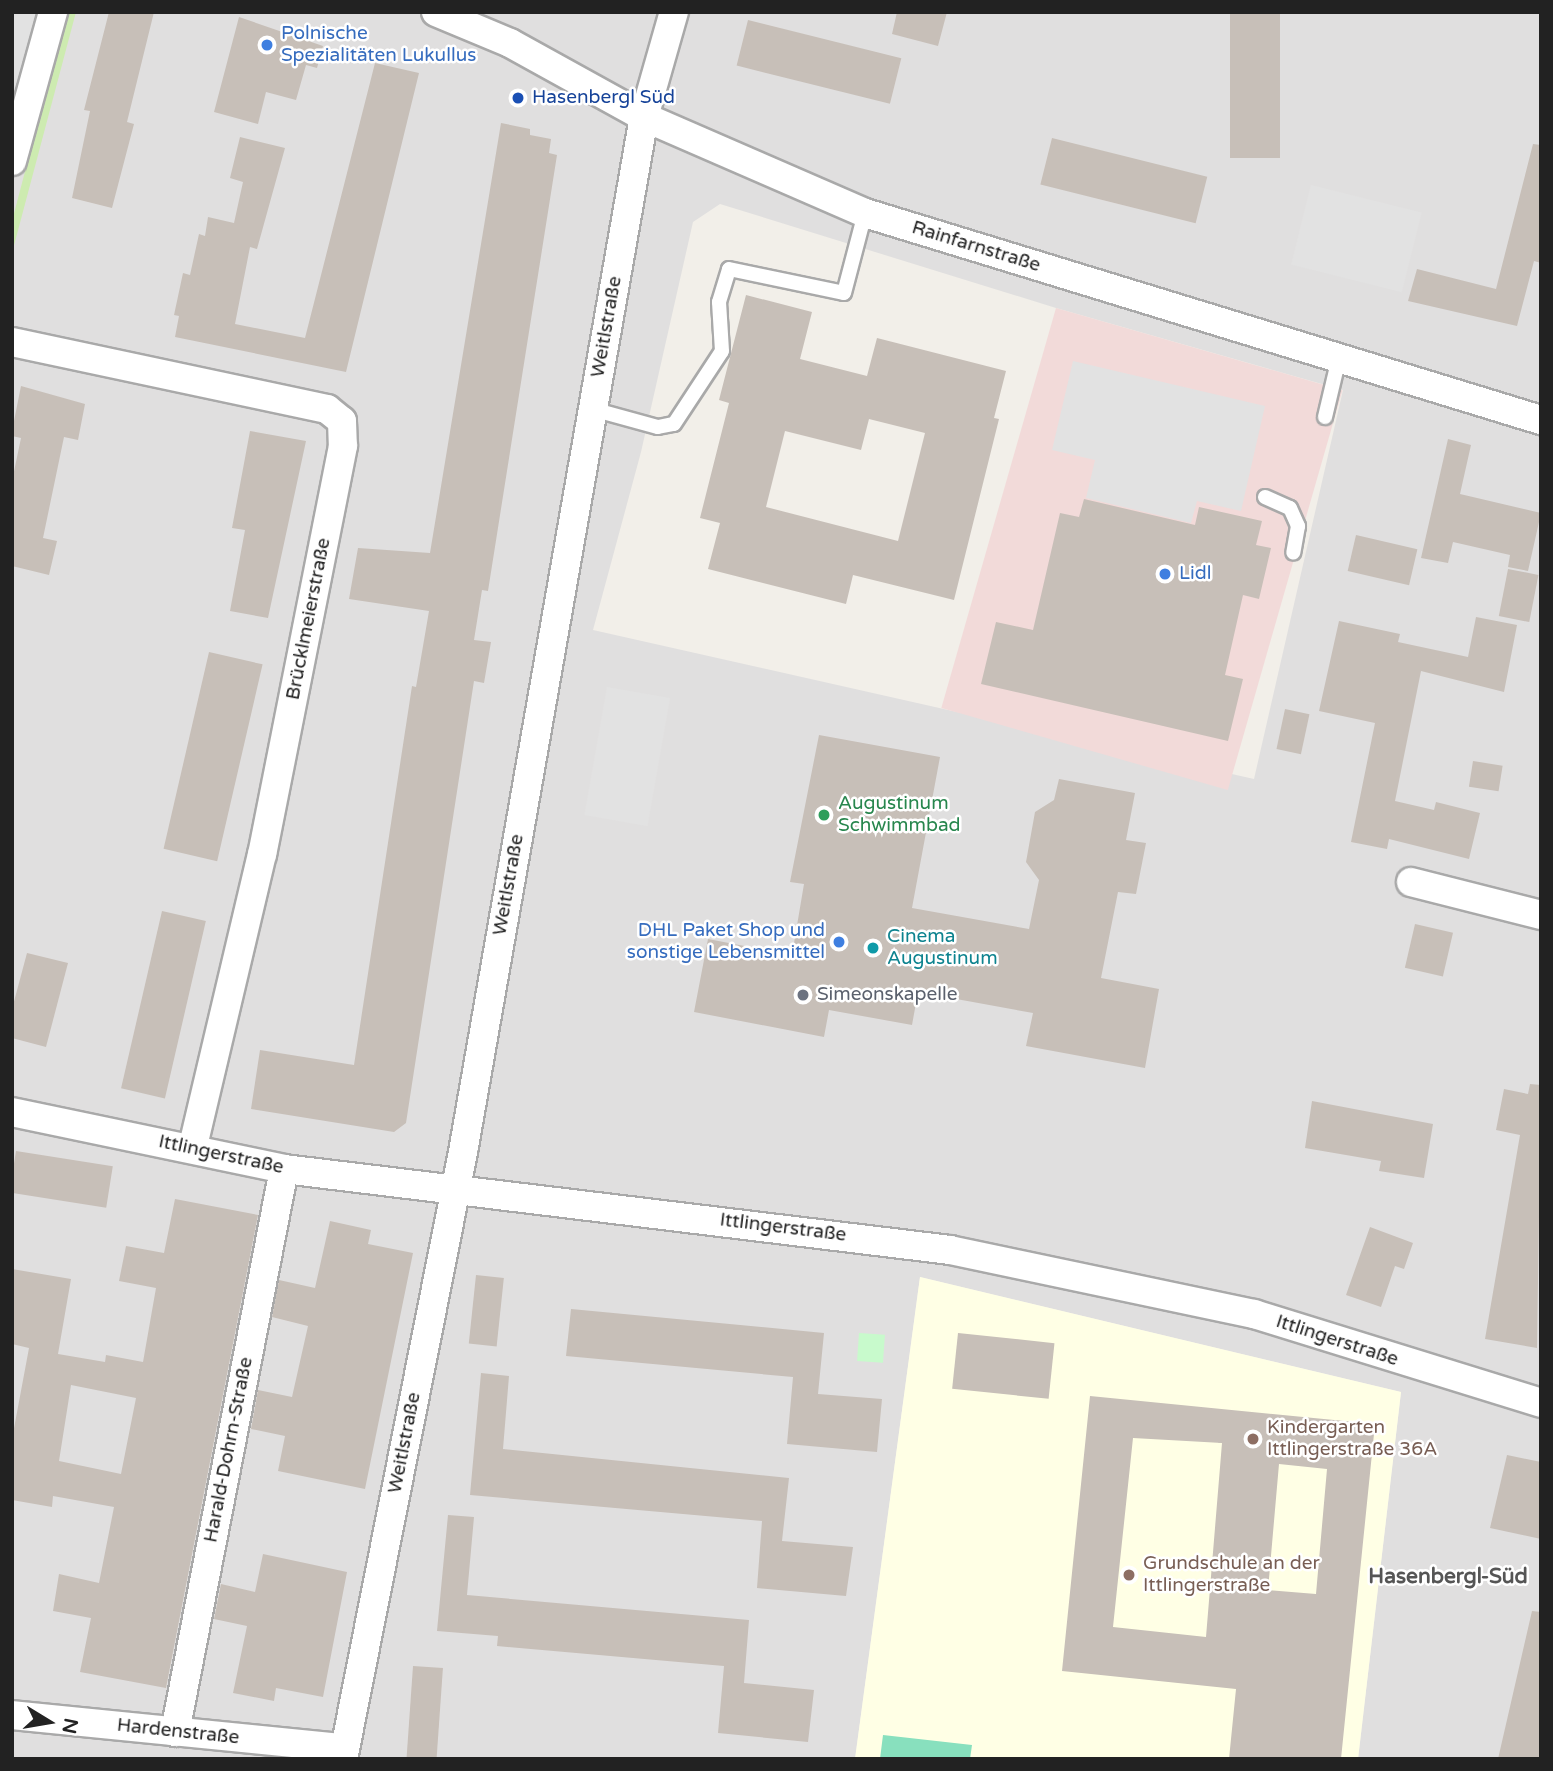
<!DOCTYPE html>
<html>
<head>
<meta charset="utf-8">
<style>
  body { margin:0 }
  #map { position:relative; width:1553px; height:1771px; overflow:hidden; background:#f2efe9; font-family:"Varela Round",sans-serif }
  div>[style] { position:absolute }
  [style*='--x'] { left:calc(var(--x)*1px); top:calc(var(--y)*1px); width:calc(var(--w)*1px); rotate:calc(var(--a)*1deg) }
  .residential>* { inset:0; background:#e0dfdf }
  .commercial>* { inset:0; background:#f2dad9; transform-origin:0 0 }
  .education>* { inset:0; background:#ffffe5 }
  .grass>* { inset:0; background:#cdebb0 }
  .park>* { inset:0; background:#c8facc; transform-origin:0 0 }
  .pitch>* { inset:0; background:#88e0be }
  .parking>* { inset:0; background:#e2e2e2; transform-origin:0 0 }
  .building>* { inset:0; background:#c7bfb8; transform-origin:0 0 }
  .roads { filter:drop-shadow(2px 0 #a9a9a9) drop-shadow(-2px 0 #a9a9a9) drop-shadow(0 2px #a9a9a9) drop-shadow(0 -2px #a9a9a9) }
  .service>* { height:14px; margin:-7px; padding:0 7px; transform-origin:7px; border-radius:7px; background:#fff }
  .minor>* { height:28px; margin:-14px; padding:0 14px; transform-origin:14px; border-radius:14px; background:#fff }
  .dots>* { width:19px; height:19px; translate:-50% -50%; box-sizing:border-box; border:4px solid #fff; border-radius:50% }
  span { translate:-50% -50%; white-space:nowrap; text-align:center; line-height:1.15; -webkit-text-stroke:5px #fff; paint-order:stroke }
  .shop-label { font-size:19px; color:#366cbe }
  .left { translate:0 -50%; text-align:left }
  .right { translate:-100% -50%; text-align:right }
  .transit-label { font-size:19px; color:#164399 }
  .street-label { font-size:19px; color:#222 }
  .leisure-label { font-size:19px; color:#27864d }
  .culture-label { font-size:19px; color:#0d838f }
  .worship-label { font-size:19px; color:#5b616d }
  .education-label { font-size:19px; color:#785e54 }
  .neighbourhood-label { font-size:21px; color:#555; font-weight:700 }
  .frame { position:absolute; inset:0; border:14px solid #222; pointer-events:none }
  .north { position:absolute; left:14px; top:1687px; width:70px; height:70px; -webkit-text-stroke:5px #fff; paint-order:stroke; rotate:101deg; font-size:19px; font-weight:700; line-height:28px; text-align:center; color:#222 }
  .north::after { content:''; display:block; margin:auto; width:24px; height:32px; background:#222; clip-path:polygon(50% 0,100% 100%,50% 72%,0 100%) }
</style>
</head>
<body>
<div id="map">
  <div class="residential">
    <div style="clip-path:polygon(evenodd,12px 12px,1541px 12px,1541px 1759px,1358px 1759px,1401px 1392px,920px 1277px,855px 1759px,12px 1759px,12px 12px,720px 204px,1056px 308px,1343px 390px,1254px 779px,593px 630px,641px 452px,693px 222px,720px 204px)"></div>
  </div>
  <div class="commercial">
    <div style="left:1056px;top:308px;width:298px;height:416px;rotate:16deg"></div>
  </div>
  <div class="education">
    <div style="clip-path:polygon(920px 1277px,1401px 1392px,1358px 1759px,855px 1759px)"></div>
  </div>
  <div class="grass">
    <div style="clip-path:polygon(67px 12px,76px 12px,12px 253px,12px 221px)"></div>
  </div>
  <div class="park">
    <div style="left:859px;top:1333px;width:26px;height:28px;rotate:4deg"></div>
  </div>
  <div class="pitch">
    <div style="clip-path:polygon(883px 1735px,972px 1745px,970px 1759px,880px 1759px)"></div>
  </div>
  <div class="parking">
    <div style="clip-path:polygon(14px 12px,36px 12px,12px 103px,12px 19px)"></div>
    <div style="left:1311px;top:185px;width:114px;height:82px;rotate:14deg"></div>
    <div style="clip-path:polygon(1073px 361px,1265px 406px,1241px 511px,1197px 501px,1191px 523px,1086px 498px,1095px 460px,1052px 450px)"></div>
    <div style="left:607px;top:687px;width:64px;height:130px;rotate:10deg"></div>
  </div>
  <div class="building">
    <div style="clip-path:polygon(109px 12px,154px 12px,127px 122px,134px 124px,112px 208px,72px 198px,90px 111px,84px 110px)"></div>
    <div style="clip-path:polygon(897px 12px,947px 12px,938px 46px,892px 34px)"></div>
    <div style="left:1230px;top:12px;width:50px;height:146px"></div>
    <div style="clip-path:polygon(239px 17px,323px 46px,317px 68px,306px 65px,296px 100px,266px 92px,258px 124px,214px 112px)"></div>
    <div style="left:748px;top:20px;width:158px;height:47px;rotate:14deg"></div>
    <div style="clip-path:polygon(375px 63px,419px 73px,346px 372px,175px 337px,179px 316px,174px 315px,183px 273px,190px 275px,199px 234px,205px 236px,208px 217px,234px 223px,243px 182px,230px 178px,240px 137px,285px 148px,257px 249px,250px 247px,235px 324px,305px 338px)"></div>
    <div style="clip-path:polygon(501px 123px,530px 129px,530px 135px,551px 139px,549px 153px,557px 155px,488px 591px,482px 590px,474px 640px,491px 642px,484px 683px,474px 681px,406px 1123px,394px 1132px,251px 1109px,260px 1050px,354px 1065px,412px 686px,416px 687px,429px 611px,349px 599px,358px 548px,430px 553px)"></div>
    <div style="left:1052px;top:138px;width:160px;height:48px;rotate:14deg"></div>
    <div style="clip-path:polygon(1533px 144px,1541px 145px,1541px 263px,1534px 261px,1517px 326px,1408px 301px,1417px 269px,1496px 289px)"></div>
    <div style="clip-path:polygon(evenodd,746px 295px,812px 312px,800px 359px,867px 376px,877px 338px,1006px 371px,994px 418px,999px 419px,954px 600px,853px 575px,846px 604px,708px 569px,720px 523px,700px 518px,729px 403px,719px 400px,746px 295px,869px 419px,925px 433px,898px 541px,766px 507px,785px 431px,861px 450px,869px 419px)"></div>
    <div style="clip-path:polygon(21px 386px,85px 404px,78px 440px,64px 437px,43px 538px,57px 541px,49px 575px,12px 566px,12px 481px,21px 438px,12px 436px,12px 431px)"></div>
    <div style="clip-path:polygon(250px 431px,306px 441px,268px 618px,230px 611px,245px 530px,232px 528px)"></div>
    <div style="clip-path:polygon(1448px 439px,1471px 445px,1460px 494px,1541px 513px,1528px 571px,1508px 567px,1510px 555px,1453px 542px,1448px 563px,1421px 558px)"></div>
    <div style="clip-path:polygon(1084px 499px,1195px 525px,1199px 507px,1262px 521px,1256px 545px,1271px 548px,1259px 599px,1243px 595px,1225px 675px,1243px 679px,1228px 741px,981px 684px,996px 622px,1033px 630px,1060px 513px,1079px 517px)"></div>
    <div style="left:1356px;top:535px;width:63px;height:37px;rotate:13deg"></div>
    <div style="left:1508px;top:569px;width:31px;height:48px;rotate:11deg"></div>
    <div style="clip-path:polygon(1476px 617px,1517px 625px,1504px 692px,1421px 671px,1395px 801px,1434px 810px,1436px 802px,1480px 813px,1469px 859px,1389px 839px,1387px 849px,1351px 842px,1375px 723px,1319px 711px,1339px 621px,1400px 634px,1398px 642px,1468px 657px)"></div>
    <div style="left:209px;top:652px;width:55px;height:202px;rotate:13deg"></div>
    <div style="left:1285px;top:709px;width:25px;height:41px;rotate:12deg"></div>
    <div style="clip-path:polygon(819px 735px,940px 757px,912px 908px,1029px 929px,1039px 880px,1026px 862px,1035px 812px,1054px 800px,1059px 779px,1135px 793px,1126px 840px,1146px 843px,1136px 894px,1118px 892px,1101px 978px,1159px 989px,1145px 1068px,1026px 1046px,1033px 1013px,918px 992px,912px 1025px,829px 1010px,824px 1037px,694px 1012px,708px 939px,792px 955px,804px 884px,790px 882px)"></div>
    <div style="left:1473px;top:761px;width:30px;height:26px;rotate:9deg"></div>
    <div style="left:162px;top:911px;width:45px;height:182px;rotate:13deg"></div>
    <div style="left:1415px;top:924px;width:39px;height:45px;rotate:13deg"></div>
    <div style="clip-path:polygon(27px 953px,68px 963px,46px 1047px,12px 1038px,12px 1009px)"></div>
    <div style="clip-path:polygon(1530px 1084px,1541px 1085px,1537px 1348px,1485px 1339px,1520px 1135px,1496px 1130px,1504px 1089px,1528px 1094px)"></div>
    <div style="clip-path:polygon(1312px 1101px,1433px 1124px,1424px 1178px,1379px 1171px,1381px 1161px,1305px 1148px)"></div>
    <div style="left:16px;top:1151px;width:98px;height:42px;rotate:9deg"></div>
    <div style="clip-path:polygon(evenodd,175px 1199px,258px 1215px,166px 1688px,80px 1672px,91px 1618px,53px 1611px,59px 1574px,99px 1583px,114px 1507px,53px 1496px,52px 1507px,12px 1500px,12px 1439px,29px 1348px,12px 1344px,12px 1269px,71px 1279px,58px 1354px,105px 1362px,106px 1355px,143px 1362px,156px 1288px,119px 1281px,126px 1246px,164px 1253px,175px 1199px,71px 1385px,136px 1398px,121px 1474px,59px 1461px,71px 1385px)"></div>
    <div style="clip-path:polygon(330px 1221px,371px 1230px,368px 1244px,413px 1253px,365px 1489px,278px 1471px,285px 1436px,251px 1429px,258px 1390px,292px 1397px,308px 1326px,272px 1317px,279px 1280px,315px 1288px)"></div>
    <div style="clip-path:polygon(1370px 1227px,1413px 1243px,1404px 1269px,1395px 1266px,1381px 1307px,1346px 1295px)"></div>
    <div style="left:476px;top:1275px;width:28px;height:69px;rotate:6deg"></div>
    <div style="clip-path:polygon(571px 1309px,824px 1333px,818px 1394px,882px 1399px,877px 1452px,787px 1444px,793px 1377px,566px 1356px)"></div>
    <div style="left:958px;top:1333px;width:97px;height:56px;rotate:6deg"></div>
    <div style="clip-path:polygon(481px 1373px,509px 1376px,503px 1449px,789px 1478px,782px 1541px,853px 1547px,846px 1596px,757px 1588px,762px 1521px,470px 1495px)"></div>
    <div style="clip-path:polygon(evenodd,1090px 1396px,1375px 1424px,1341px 1759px,1229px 1759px,1236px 1689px,1062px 1671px,1090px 1396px,1133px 1438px,1222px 1443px,1206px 1637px,1113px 1627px,1133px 1438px,1090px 1396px,1279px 1464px,1327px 1469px,1316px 1594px,1268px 1590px,1279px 1464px)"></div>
    <div style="clip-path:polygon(1507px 1455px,1541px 1462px,1541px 1539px,1490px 1528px)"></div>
    <div style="clip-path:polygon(448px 1515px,474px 1517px,467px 1595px,749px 1620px,744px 1683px,814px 1690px,808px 1742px,718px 1733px,724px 1666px,497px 1646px,498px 1636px,437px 1631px)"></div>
    <div style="clip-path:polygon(263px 1554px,347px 1572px,323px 1697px,276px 1688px,274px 1701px,233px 1693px,247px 1626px,214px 1619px,221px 1584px,255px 1592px)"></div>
    <div style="clip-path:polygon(1532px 1611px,1541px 1612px,1541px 1759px,1498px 1759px)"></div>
    <div style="left:413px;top:1666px;width:30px;height:93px;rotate:4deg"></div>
  </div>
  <div class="roads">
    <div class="service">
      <div style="--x:592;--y:409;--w:68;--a:15.3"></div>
      <div style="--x:658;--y:427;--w:16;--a:-11"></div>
      <div style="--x:674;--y:424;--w:87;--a:-56.7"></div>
      <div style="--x:722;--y:351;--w:49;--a:-93.5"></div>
      <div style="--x:719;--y:302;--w:34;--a:-73"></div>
      <div style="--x:729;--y:269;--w:117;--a:11.8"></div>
      <div style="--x:844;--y:293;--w:83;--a:-75.3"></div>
      <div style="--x:1325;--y:417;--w:61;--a:-76.7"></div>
      <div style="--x:1265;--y:497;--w:27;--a:24"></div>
      <div style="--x:1290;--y:508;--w:20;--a:66"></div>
      <div style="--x:1298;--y:526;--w:27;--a:100"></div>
    </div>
    <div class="minor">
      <div style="--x:436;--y:12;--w:80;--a:22.7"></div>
      <div style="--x:510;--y:43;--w:153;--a:28.9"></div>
      <div style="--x:644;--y:117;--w:241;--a:23.5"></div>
      <div style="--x:865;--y:213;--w:707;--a:17.03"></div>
      <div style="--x:12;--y:161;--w:155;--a:-74.6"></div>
      <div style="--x:12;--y:342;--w:322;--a:12"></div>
      <div style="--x:327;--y:409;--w:19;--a:39"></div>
      <div style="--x:342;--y:421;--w:25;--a:88"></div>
      <div style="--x:343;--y:446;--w:416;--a:101.2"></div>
      <div style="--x:262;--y:854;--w:303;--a:103.3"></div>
      <div style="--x:1411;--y:882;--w:134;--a:14.2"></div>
      <div style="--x:12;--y:1112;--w:278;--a:11.8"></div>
      <div style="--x:284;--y:1169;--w:671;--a:6.93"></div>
      <div style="--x:950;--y:1250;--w:311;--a:11.9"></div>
      <div style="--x:1254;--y:1314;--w:300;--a:17.2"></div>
      <div style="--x:12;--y:1715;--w:334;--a:5.7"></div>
      <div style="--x:175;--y:1732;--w:573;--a:-79.04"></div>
      <div style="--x:343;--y:1759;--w:619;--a:-78.82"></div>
      <div style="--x:463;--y:1152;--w:1051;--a:-80.08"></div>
      <div style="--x:644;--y:117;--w:109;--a:-74.1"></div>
    </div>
  </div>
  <div class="dots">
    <div style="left:267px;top:45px;background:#3f7fe0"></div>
    <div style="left:518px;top:98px;background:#1a4fb4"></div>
    <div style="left:1165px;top:574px;background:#3f7fe0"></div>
    <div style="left:824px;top:815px;background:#2e9e5b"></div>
    <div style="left:839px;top:942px;background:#3f7fe0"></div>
    <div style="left:873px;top:948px;background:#0f9aa8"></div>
    <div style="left:803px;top:995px;background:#6b7280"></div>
    <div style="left:1253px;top:1439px;background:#8d6e63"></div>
    <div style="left:1129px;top:1575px;background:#8d6e63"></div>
  </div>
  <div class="shop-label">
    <span class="left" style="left:281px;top:45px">Polnische<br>Spezialitäten Lukullus</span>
    <span class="left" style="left:1179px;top:574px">Lidl</span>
    <span class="right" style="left:825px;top:942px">DHL Paket Shop und<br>sonstige Lebensmittel</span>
  </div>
  <div class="transit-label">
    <span class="left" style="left:532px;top:98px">Hasenbergl Süd</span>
  </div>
  <div class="street-label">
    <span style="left:976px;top:247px;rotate:17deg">Rainfarnstraße</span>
    <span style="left:607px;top:327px;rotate:-80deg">Weitlstraße</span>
    <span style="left:309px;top:619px;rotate:-79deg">Brücklmeierstraße</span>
    <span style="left:509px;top:885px;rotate:-80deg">Weitlstraße</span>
    <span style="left:221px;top:1155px;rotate:12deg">Ittlingerstraße</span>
    <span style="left:783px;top:1228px;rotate:7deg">Ittlingerstraße</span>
    <span style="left:1337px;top:1341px;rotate:18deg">Ittlingerstraße</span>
    <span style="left:405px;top:1443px;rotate:-79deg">Weitlstraße</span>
    <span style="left:229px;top:1450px;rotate:-79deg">Harald-Dohrn-Straße</span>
    <span style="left:178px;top:1732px;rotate:6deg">Hardenstraße</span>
  </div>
  <div class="leisure-label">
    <span class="left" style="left:838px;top:815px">Augustinum<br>Schwimmbad</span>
  </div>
  <div class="culture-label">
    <span class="left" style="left:887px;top:948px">Cinema<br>Augustinum</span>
  </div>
  <div class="worship-label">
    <span class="left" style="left:817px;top:995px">Simeonskapelle</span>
  </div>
  <div class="education-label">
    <span class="left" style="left:1267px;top:1439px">Kindergarten<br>Ittlingerstraße 36A</span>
    <span class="left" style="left:1143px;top:1575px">Grundschule an der<br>Ittlingerstraße</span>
  </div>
  <div class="neighbourhood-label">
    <span style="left:1448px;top:1577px">Hasenbergl-Süd</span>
  </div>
  <div class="frame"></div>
  <div class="north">N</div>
</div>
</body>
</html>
